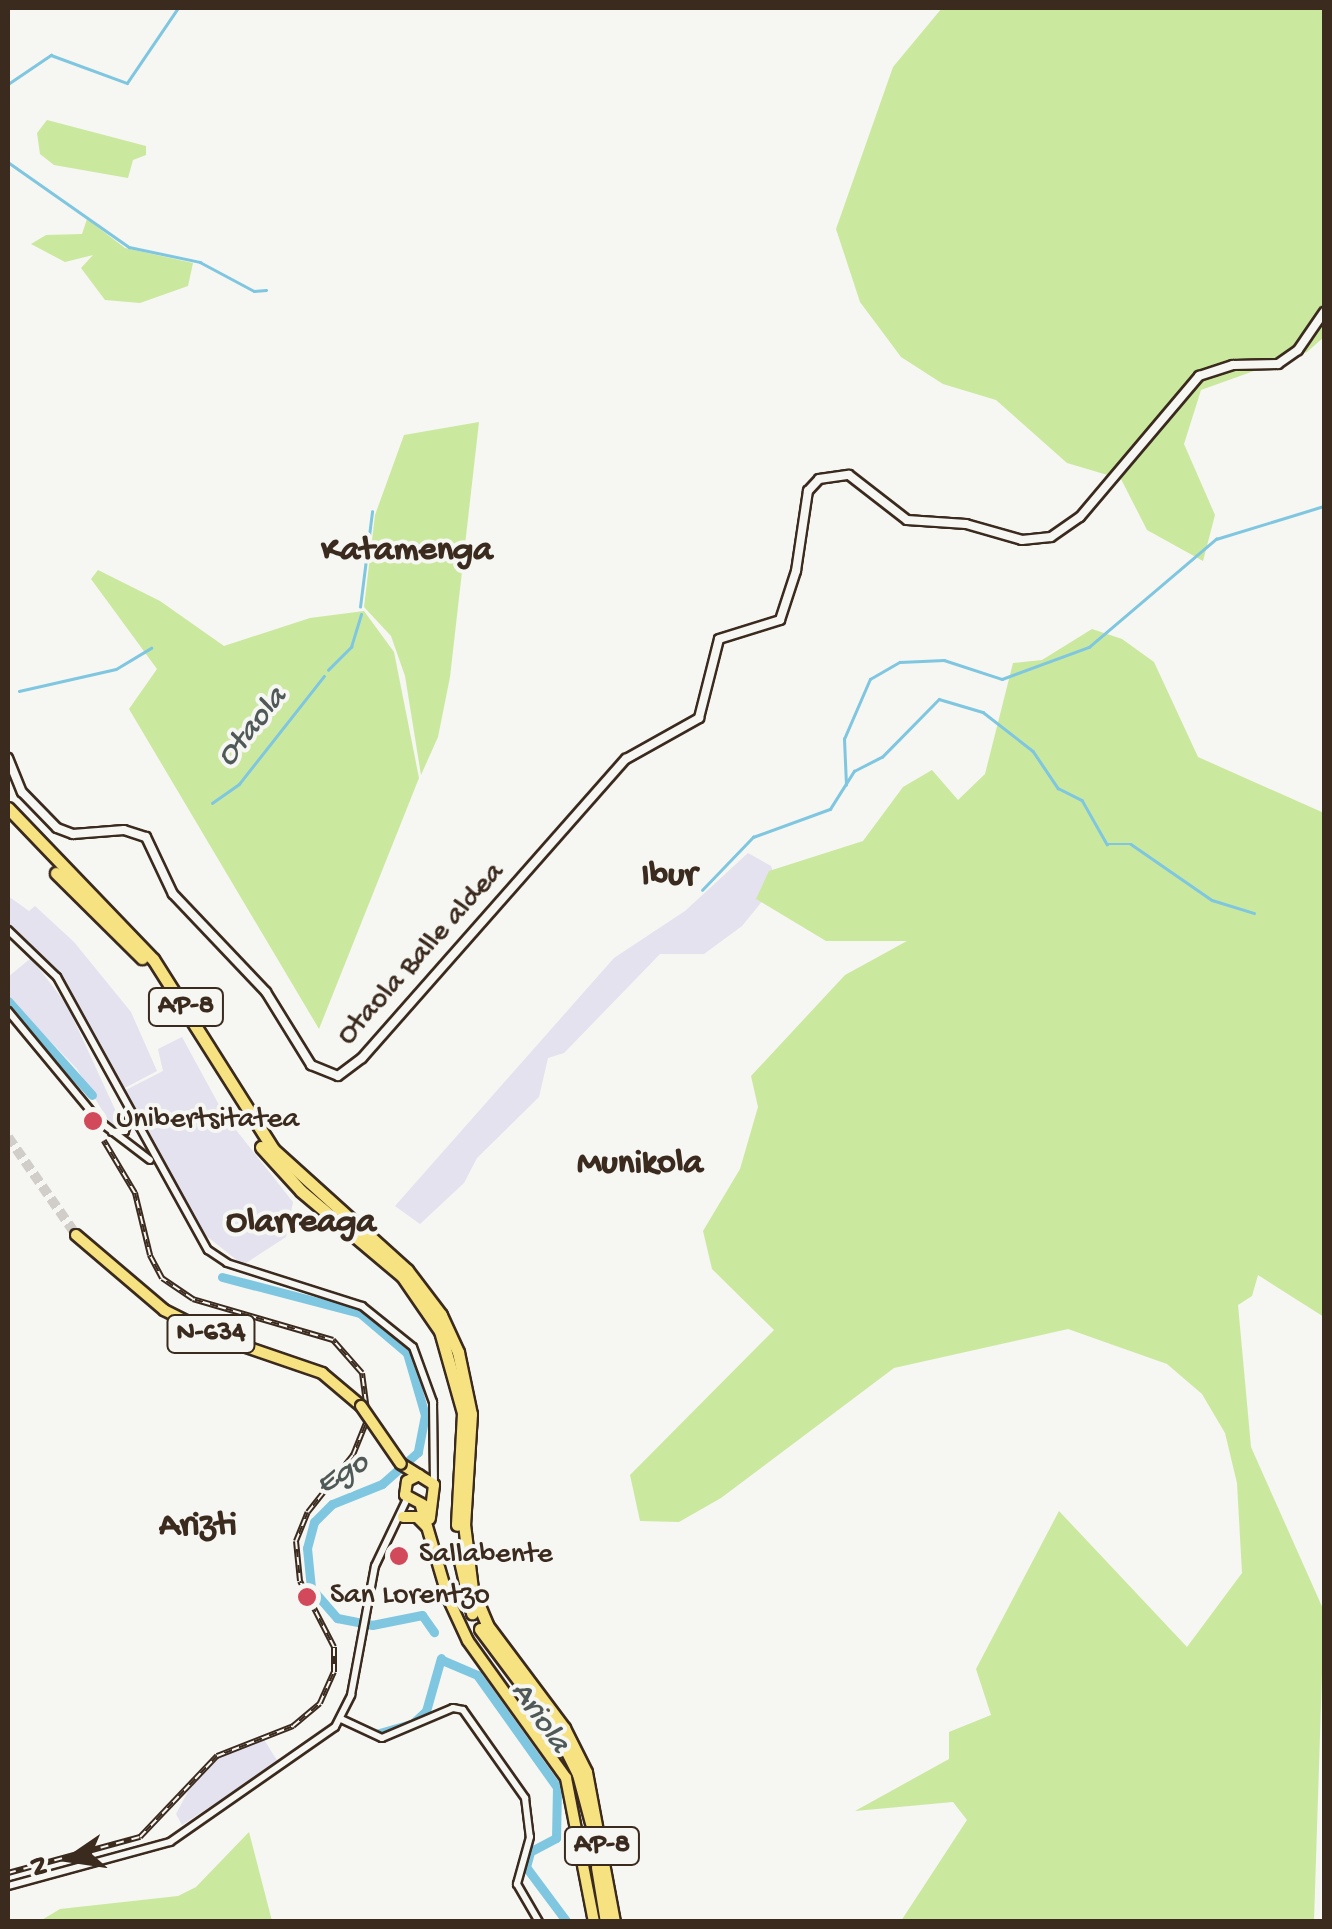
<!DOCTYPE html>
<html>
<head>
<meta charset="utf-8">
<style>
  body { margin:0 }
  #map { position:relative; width:1332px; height:1929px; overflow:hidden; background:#f6f6f2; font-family:"Gochi Hand",sans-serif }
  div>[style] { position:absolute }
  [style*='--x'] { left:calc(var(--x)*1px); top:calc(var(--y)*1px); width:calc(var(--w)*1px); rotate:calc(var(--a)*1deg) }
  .built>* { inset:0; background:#e3e2ee }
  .green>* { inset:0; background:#cbe89f }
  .stream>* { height:2.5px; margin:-1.25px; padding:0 1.25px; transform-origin:1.25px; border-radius:1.25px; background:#7fc6e0 }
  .river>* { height:9px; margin:-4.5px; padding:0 4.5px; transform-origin:4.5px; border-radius:4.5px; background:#7fc6e0 }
  .trunk-tunnel>* { height:10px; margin-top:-5px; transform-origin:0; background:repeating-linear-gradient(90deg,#d1cdc8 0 10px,transparent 0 15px) }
  .roads { filter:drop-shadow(2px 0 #3b2a1e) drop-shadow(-2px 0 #3b2a1e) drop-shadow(0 2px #3b2a1e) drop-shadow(0 -2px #3b2a1e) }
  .tertiary>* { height:6px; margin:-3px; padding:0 3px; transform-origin:3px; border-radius:3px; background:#f6f6f2 }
  .secondary>* { height:8px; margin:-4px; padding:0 4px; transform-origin:4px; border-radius:4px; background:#f6f6f2 }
  .trunk>* { height:10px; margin:-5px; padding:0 5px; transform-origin:5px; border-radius:5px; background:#f7e281 }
  .motorway>* { height:11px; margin:-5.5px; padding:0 5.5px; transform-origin:5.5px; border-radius:5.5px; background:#f7e281 }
  .rail>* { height:6px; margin-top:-3px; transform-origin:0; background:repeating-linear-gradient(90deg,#f6f6f2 0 8px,#3b2a1e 0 16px); box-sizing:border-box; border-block:2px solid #3b2a1e }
  .bridges { filter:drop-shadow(2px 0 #3b2a1e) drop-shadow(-2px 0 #3b2a1e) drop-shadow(0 2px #3b2a1e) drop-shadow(0 -2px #3b2a1e) }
  .trunk-bridge>* { height:10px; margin:-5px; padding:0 5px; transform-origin:5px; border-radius:5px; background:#f7e281 }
  .dots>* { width:28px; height:28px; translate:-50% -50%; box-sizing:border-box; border:5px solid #f6f6f2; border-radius:50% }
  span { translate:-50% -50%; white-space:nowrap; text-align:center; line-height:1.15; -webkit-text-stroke:8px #f6f6f2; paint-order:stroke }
  .shield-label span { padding:2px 8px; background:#f6f6f2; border:2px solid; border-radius:8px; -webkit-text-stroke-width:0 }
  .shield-label { font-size:28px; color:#3b2a1e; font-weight:700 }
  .street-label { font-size:30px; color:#3b2a1e }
  .poi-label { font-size:30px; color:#3b2a1e }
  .left { translate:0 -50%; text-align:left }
  .water-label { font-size:32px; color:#4f5958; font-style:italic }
  .quarter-label { font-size:35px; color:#3b2a1e; font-weight:700 }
  .frame { position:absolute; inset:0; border:10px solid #3b2a1e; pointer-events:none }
  .north { position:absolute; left:20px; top:1809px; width:100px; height:100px; -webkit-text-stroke:8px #f6f6f2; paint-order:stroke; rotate:257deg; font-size:28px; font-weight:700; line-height:40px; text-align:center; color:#3b2a1e }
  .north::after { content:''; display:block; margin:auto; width:35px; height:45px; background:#3b2a1e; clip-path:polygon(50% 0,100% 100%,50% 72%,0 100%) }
</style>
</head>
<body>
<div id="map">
  <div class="built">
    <div style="clip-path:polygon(748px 853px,771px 866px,777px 883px,742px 926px,704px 954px,660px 954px,564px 1053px,548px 1058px,539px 1097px,477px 1158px,464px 1183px,420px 1224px,395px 1206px,614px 958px,685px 911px)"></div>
    <div style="clip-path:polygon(8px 896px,29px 911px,35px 906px,74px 942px,131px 1012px,157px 1071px,121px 1090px,62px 978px,8px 924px)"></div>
    <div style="clip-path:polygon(31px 958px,67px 1005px,124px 1129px,113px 1128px,77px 1069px,8px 997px,8px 977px)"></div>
    <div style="clip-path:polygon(182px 1037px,225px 1116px,293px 1202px,286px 1237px,243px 1265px,204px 1234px,118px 1094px,163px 1071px,158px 1049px)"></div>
    <div style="clip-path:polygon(263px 1738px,278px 1762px,182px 1825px,176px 1814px,191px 1786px,221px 1756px)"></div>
  </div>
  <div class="green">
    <div style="clip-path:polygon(942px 8px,1324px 8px,1324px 337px,1307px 352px,1201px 390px,1184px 444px,1215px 515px,1203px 561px,1147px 530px,1121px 479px,1067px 463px,996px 400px,943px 384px,901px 357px,860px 302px,836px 229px,893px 67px)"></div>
    <div style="clip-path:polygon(47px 120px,146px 146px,146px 155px,133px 160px,128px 178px,54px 165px,40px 154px,37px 133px)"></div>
    <div style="clip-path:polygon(87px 219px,125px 248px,193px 263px,188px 286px,140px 303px,105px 300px,81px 268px,93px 255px,65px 262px,31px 244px,46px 235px,82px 234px)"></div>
    <div style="clip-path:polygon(479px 422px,450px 677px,438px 737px,421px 775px,405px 676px,391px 636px,364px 607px,375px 515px,404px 435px)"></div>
    <div style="clip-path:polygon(98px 570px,160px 601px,224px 646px,310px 618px,364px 611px,394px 652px,419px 778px,319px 1029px,129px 709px,157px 669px,91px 579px)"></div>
    <div style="clip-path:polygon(1092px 629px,1122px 639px,1154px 662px,1198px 757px,1324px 813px,1324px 1317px,1258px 1275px,1252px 1296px,1238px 1305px,1251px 1447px,1324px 1611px,1314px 1921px,901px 1921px,967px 1820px,953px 1802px,855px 1811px,949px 1759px,949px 1732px,991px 1715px,976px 1669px,1059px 1511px,1187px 1647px,1242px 1573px,1237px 1483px,1225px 1433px,1202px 1394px,1167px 1364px,1068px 1329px,894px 1368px,721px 1498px,679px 1522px,640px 1521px,630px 1475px,774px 1330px,712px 1269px,703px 1231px,740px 1169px,758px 1107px,751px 1076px,845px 975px,907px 941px,826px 941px,756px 899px,769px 871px,863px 841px,903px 787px,932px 770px,958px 800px,985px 774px,1013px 663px,1042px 660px)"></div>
    <div style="clip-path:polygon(249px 1832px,272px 1921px,40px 1921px,60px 1909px,178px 1896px,196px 1887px)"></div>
  </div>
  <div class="stream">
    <div style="--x:8;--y:84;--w:52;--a:-34"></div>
    <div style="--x:51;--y:55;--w:81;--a:20.2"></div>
    <div style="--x:127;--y:83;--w:91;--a:-55.8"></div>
    <div style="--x:8;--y:162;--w:148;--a:35.1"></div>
    <div style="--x:129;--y:247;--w:73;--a:11.9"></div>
    <div style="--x:200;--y:262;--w:61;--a:28.2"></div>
    <div style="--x:254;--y:291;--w:12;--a:-5"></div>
    <div style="--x:360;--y:607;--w:96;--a:-82.8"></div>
    <div style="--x:328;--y:670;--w:33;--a:-45"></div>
    <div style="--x:351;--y:647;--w:34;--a:-73"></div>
    <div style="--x:19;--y:691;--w:99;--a:-12.8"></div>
    <div style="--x:116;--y:669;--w:41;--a:-31"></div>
    <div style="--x:846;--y:785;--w:46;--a:-92.5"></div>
    <div style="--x:844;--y:739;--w:65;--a:-66.6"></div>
    <div style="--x:870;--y:679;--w:34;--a:-30"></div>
    <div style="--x:900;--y:662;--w:44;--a:-2.6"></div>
    <div style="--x:944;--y:660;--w:61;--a:18.1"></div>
    <div style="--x:1002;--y:679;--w:93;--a:-20.2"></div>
    <div style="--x:1089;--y:647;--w:167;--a:-40.4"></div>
    <div style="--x:1216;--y:539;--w:113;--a:-17"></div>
    <div style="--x:212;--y:803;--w:33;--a:-35"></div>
    <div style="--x:239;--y:784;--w:137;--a:-51.8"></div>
    <div style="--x:702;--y:890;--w:74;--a:-46.1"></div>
    <div style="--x:753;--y:837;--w:82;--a:-20"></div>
    <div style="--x:830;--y:809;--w:45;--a:-57.7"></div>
    <div style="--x:854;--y:771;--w:31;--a:-27"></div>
    <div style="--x:882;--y:757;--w:81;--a:-45.5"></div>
    <div style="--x:939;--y:699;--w:46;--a:16.5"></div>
    <div style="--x:983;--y:712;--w:63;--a:38"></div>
    <div style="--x:1033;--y:751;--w:45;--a:56"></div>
    <div style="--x:1058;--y:788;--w:27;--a:27"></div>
    <div style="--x:1082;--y:800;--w:51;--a:60.4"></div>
    <div style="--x:1107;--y:844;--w:24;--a:0"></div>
    <div style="--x:1131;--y:844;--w:98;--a:34.7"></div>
    <div style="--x:1212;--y:900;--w:44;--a:17.2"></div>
  </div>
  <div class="river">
    <div style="--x:8;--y:1001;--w:126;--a:48.2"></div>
    <div style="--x:222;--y:1277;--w:143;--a:14.6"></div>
    <div style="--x:360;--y:1313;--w:62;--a:40.4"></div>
    <div style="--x:407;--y:1353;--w:65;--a:73.8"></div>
    <div style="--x:425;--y:1415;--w:38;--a:101"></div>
    <div style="--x:418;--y:1452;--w:48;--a:138.4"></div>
    <div style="--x:382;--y:1484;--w:54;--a:158.2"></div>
    <div style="--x:332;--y:1504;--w:25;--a:135"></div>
    <div style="--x:314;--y:1522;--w:27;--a:105"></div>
    <div style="--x:307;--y:1548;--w:40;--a:84.3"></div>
    <div style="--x:311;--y:1588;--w:40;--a:49"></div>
    <div style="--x:337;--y:1618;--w:36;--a:11"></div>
    <div style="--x:372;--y:1625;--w:51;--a:-11.3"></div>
    <div style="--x:422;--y:1615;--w:21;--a:55"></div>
    <div style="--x:442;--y:1660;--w:38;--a:23"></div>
    <div style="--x:477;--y:1675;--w:138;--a:54.5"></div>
    <div style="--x:557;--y:1787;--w:51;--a:91.1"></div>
    <div style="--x:556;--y:1838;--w:30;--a:152"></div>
    <div style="--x:530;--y:1852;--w:16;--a:105"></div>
    <div style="--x:526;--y:1867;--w:69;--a:53.3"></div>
    <div style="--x:376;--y:1734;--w:37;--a:-16"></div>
    <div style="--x:412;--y:1724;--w:19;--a:-43"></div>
    <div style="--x:426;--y:1711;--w:55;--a:-74.2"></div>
  </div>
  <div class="trunk-tunnel">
    <div style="--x:8;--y:1137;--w:119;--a:55.2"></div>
  </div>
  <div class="roads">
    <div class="tertiary">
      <div style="--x:8;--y:930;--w:68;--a:43.8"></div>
      <div style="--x:57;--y:977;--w:312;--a:61.1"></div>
      <div style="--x:208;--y:1250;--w:23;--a:34"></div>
      <div style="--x:227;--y:1263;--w:142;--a:17.7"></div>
      <div style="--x:362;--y:1306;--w:65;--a:38.8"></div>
      <div style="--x:413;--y:1347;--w:59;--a:70"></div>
      <div style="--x:433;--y:1402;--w:82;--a:89.3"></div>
      <div style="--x:8;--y:1011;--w:143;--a:50.4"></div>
      <div style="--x:99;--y:1121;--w:64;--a:37.4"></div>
      <div style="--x:112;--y:1132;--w:13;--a:-4"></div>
      <div style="--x:125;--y:1131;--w:13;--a:-72"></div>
      <div style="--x:341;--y:1719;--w:45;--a:24.9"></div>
      <div style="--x:382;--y:1738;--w:77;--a:-22.9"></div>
      <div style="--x:453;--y:1708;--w:10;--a:11"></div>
      <div style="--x:463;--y:1710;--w:108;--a:54.8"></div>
      <div style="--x:525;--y:1798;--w:39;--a:83"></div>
      <div style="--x:530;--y:1837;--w:49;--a:105.5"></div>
      <div style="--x:517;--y:1884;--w:44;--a:59.9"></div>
      <div style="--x:8;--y:1886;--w:168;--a:-15.2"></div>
      <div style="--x:170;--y:1842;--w:201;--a:-34.9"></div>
      <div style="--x:335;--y:1727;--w:36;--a:-63"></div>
      <div style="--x:351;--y:1695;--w:131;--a:-79.5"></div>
      <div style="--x:375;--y:1566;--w:74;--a:-64.5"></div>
    </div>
    <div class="secondary">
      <div style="--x:8;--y:758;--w:37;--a:68"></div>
      <div style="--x:22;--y:792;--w:50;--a:45.8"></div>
      <div style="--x:57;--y:828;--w:17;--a:21"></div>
      <div style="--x:73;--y:834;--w:51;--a:-4.5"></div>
      <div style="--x:124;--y:830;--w:23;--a:18"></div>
      <div style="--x:146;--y:837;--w:63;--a:64.7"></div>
      <div style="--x:173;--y:894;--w:135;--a:46.5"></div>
      <div style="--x:266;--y:992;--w:86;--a:58.3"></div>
      <div style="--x:311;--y:1065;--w:29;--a:22"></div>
      <div style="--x:338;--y:1076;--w:30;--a:-37"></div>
      <div style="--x:362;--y:1058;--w:399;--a:-48.6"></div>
      <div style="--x:626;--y:759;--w:84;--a:-29.3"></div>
      <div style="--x:699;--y:718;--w:81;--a:-75.8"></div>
      <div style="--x:719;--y:639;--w:64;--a:-17.3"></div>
      <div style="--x:780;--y:620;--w:52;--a:-71.9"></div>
      <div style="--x:796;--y:571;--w:81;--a:-81.5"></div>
      <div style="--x:808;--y:491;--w:16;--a:-47"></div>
      <div style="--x:819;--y:479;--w:30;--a:-8"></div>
      <div style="--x:849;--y:475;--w:73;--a:37.8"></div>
      <div style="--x:907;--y:520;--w:59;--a:3.9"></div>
      <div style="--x:966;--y:524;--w:58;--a:15.9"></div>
      <div style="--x:1022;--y:540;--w:29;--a:-6"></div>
      <div style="--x:1051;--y:537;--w:35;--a:-35"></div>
      <div style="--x:1080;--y:517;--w:185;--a:-49.8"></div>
      <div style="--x:1199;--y:376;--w:36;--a:-18"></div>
      <div style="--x:1233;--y:365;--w:45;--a:-1.3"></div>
      <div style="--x:1278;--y:364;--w:24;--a:-35"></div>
      <div style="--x:1298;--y:350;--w:46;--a:-55.6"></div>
    </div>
    <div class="trunk">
      <div style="--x:76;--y:1235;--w:116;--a:40.4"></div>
      <div style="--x:164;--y:1310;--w:63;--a:26.6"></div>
      <div style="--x:220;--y:1338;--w:108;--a:18.9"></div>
      <div style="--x:322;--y:1373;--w:51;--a:40.2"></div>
      <div style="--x:401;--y:1464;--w:39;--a:32"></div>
      <div style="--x:434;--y:1485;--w:34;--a:97"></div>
      <div style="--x:419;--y:1475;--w:13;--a:153"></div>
      <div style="--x:407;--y:1481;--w:14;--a:98"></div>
      <div style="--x:405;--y:1495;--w:21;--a:28"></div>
      <div style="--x:421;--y:1506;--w:96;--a:73.6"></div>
      <div style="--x:448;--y:1598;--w:47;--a:65.1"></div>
      <div style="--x:468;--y:1641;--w:168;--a:54.4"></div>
      <div style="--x:566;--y:1778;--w:147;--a:79"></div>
      <div style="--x:403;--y:1517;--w:14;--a:0"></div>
      <div style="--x:417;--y:1517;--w:13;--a:45"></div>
    </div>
    <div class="motorway">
      <div style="--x:8;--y:808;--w:209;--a:46.2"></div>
      <div style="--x:153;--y:959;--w:225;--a:57.7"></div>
      <div style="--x:273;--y:1149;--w:181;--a:42.1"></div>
      <div style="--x:407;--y:1270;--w:56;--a:52.9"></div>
      <div style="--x:441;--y:1315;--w:41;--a:65.3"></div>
      <div style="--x:458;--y:1352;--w:63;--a:78.2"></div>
      <div style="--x:471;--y:1414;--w:110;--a:93.6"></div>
      <div style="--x:464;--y:1524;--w:65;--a:83"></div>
      <div style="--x:472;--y:1589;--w:39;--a:67"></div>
      <div style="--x:487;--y:1625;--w:129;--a:53.2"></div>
      <div style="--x:564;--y:1728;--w:49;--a:63.4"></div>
      <div style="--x:586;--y:1772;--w:153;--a:79.4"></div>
      <div style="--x:56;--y:873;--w:121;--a:44.7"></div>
      <div style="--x:261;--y:1147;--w:59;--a:47.7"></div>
      <div style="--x:301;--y:1191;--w:132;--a:40.1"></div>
      <div style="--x:402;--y:1276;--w:67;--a:55.4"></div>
      <div style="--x:440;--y:1331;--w:85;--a:74.3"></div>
      <div style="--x:463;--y:1413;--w:112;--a:93.1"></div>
      <div style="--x:457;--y:1548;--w:67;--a:77"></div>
      <div style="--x:480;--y:1629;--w:129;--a:53.2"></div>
      <div style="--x:557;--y:1732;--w:47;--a:63.4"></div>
      <div style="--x:578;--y:1774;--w:51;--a:75.1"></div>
      <div style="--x:597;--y:1867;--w:56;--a:80.7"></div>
    </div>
  </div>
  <div class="rail">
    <div style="--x:8;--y:1873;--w:137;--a:-15.3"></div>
    <div style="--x:140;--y:1837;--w:112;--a:-46.5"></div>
    <div style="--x:217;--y:1756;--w:82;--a:-21.5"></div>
    <div style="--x:293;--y:1726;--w:35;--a:-40"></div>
    <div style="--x:320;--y:1703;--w:34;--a:-66"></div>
    <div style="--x:334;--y:1672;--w:25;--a:-90"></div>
    <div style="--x:334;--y:1647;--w:74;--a:-117.3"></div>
    <div style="--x:300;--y:1581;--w:40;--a:-95.7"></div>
    <div style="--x:296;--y:1541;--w:31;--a:-68"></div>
    <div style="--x:308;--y:1512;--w:73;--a:-51.7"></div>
    <div style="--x:353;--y:1455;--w:40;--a:-68"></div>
    <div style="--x:368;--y:1418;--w:45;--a:-97.6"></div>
    <div style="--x:362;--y:1373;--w:44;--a:-131.3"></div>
    <div style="--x:333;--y:1340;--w:146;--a:-163.7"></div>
    <div style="--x:193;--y:1299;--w:37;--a:-146"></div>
    <div style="--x:162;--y:1278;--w:26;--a:-118"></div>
    <div style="--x:150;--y:1255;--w:64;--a:-103.6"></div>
    <div style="--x:135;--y:1193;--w:61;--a:-120.8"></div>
  </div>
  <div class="bridges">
    <div class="trunk-bridge">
      <div style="--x:361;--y:1406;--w:70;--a:55.4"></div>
    </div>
  </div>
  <div class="dots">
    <div style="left:93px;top:1121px;background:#d1495b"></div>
    <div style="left:399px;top:1556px;background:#d1495b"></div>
    <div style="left:307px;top:1597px;background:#d1495b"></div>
  </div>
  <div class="shield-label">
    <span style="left:186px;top:1007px">AP-8</span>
    <span style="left:211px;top:1334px">N-634</span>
    <span style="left:602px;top:1846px">AP-8</span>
  </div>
  <div class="street-label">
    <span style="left:422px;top:955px;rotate:-48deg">Otaola Balle aldea</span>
  </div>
  <div class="poi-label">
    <span class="left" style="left:116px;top:1121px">Unibertsitatea</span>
    <span class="left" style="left:419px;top:1556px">Sallabente</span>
    <span class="left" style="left:330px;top:1597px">San Lorentzo</span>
  </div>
  <div class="water-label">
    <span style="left:253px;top:728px;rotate:-51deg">Otaola</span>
    <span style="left:343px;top:1475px;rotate:-30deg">Ego</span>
    <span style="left:539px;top:1718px;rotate:55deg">Ariola</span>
  </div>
  <div class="quarter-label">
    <span style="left:407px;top:552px">Katamenga</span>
    <span style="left:669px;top:877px">Ibur</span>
    <span style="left:640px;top:1165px">Munikola</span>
    <span style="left:301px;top:1224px">Olarreaga</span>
    <span style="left:198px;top:1527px">Arizti</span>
  </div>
  <div class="frame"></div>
  <div class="north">N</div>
</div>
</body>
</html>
